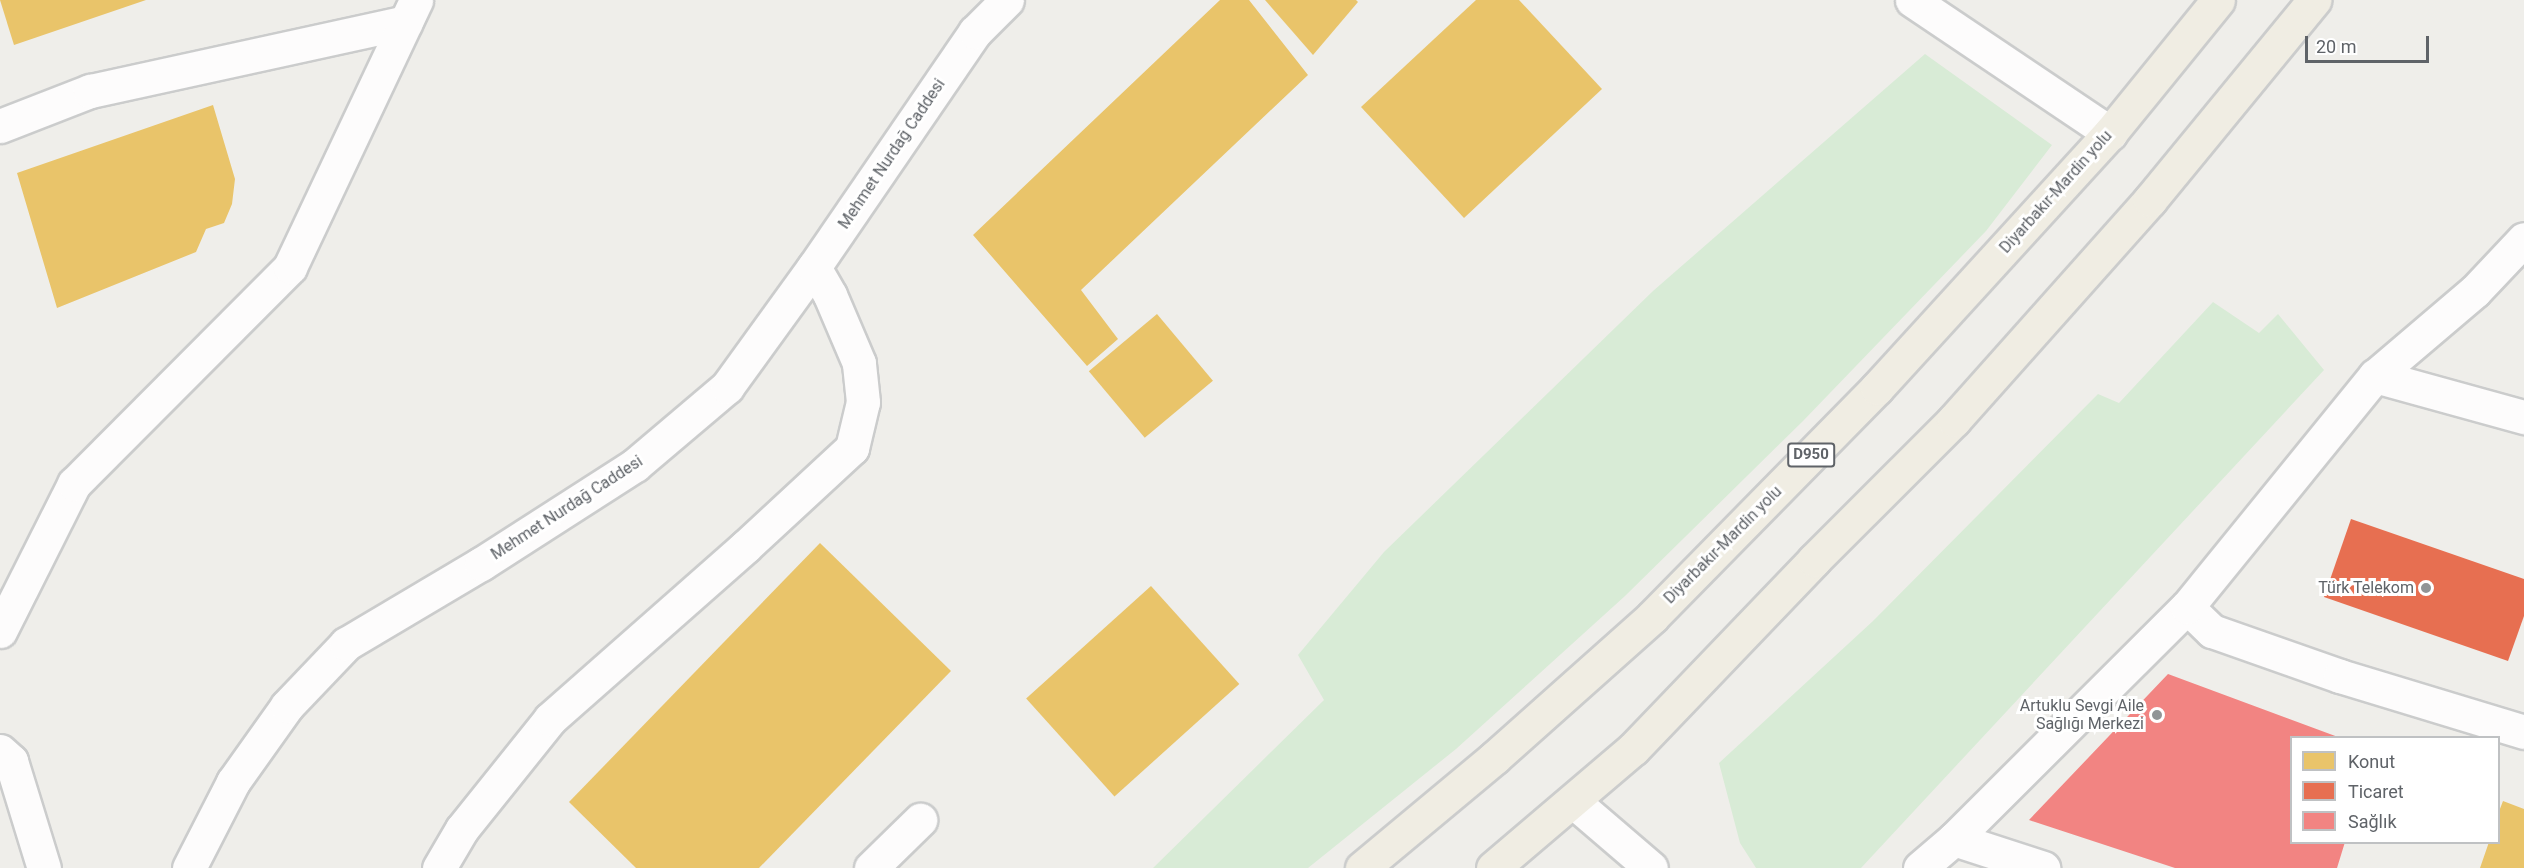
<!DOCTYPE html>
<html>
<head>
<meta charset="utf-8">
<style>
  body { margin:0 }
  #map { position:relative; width:2524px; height:868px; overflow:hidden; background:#efeeea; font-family:Roboto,sans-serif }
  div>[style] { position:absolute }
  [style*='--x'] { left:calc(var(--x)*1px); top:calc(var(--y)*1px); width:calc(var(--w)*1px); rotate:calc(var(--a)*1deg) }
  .green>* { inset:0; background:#d8ebd6 }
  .homes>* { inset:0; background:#e9c46a; transform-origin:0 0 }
  .shops>* { inset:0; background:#e76f51 }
  .health>* { inset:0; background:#f28482 }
  .roads { filter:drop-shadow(2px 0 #cbcccc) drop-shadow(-2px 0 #cbcccc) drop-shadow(0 2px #cbcccc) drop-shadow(0 -2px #cbcccc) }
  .minor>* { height:33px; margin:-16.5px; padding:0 16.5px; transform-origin:16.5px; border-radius:16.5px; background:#fdfcfc }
  .highway>* { height:33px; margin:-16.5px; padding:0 16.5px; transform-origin:16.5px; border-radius:16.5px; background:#f0ede3 }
  .dots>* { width:16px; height:16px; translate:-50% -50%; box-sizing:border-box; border:3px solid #fff; border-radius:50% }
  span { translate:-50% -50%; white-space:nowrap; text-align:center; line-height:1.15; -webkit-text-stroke:6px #fff; paint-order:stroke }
  .shield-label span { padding:2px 4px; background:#fff; border:2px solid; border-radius:4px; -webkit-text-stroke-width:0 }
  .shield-label { font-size:15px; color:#5f6368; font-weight:700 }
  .street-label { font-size:16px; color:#5f6368 }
  .poi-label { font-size:16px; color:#5f6368 }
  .right { translate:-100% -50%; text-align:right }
  .legend { position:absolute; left:2290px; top:736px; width:210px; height:108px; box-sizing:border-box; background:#fff; border:2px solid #bfc1c3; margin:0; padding:8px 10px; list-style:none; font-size:18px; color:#5f6368 }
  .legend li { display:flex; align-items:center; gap:12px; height:30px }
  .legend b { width:30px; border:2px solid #bfc1c3 }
  .scale { position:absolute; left:2305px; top:36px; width:124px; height:27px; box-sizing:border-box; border:3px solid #5f6368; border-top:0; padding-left:8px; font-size:18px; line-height:21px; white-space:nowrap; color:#5f6368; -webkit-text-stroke:4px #fff; paint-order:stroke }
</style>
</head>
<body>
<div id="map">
  <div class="green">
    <div style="clip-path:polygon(1925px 54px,2052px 145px,1986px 231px,1803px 421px,1625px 596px,1456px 749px,1308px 868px,1153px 868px,1324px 700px,1298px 655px,1384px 552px,1653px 291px)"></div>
    <div style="clip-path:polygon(2213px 302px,2259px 333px,2278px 314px,2324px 370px,1861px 868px,1756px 868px,1740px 843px,1719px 763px,1873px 621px,2098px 394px,2119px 403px)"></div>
  </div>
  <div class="homes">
    <div style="clip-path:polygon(0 0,146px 0,14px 45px)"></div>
    <div style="clip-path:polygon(1220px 0,1249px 0,1308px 75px,1081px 290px,1118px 339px,1087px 366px,973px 235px)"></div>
    <div style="clip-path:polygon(1265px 0,1356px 0,1358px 2px,1313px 55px)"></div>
    <div style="clip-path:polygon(1476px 0,1519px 0,1602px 89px,1464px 218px,1361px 107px)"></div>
    <div style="clip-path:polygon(213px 105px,235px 179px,232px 204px,224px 223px,206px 229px,196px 252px,57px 308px,17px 173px)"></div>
    <div style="left:1157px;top:314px;width:87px;height:89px;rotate:50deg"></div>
    <div style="clip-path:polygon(820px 543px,951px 671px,759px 868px,636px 868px,569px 802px)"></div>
    <div style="left:1151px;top:586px;width:132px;height:168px;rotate:48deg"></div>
    <div style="clip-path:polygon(2503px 801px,2524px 809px,2524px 868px,2480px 868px,2489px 842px,2498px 842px,2498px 814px)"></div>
  </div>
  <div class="shops">
    <div style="clip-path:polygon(2351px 519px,2524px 579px,2524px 616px,2508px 661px,2324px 597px)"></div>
  </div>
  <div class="health">
    <div style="clip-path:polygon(2168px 674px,2338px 737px,2292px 738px,2292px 842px,2345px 842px,2337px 868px,2175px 868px,2029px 820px)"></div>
  </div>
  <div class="roads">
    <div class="minor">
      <div style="--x:1912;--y:0;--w:239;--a:33.9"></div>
      <div style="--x:0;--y:126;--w:97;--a:-21.3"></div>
      <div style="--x:90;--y:91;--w:323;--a:-12.3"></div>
      <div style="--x:2375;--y:376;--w:155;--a:15.4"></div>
      <div style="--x:2187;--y:607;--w:35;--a:44"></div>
      <div style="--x:2212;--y:631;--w:136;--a:19.4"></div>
      <div style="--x:2340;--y:676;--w:192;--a:16.9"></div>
      <div style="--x:0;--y:631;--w:165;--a:-63.3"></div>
      <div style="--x:74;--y:484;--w:306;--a:-45.1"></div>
      <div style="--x:290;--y:267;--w:295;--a:-64.7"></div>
      <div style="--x:0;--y:751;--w:15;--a:42"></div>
      <div style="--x:11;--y:761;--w:112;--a:72.9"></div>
      <div style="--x:1574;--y:802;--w:101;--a:40.6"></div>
      <div style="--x:1954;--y:839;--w:94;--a:18"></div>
      <div style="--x:189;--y:868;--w:97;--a:-62.9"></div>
      <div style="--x:233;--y:782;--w:93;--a:-54.6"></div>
      <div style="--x:287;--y:706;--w:86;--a:-46.4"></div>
      <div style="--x:346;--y:644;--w:157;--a:-30.7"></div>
      <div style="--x:481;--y:564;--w:183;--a:-32.7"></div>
      <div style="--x:635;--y:465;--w:121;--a:-40.3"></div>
      <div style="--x:727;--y:387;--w:148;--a:-54.1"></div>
      <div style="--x:814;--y:267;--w:285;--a:-55.6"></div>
      <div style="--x:975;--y:32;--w:45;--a:-45"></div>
      <div style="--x:439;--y:868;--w:45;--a:-59.5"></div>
      <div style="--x:462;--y:829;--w:141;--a:-51.3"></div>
      <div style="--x:550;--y:719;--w:260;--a:-41.4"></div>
      <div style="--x:745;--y:547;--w:146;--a:-42.8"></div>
      <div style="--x:852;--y:448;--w:47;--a:-76.6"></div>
      <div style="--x:863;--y:402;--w:39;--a:-96"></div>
      <div style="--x:859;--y:363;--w:74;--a:-113.1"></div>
      <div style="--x:830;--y:295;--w:32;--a:-120"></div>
      <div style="--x:871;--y:868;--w:69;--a:-44.4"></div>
      <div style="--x:1920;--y:868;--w:45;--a:-40.5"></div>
      <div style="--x:1954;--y:839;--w:329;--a:-44.9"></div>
      <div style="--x:2187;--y:607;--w:298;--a:-50.9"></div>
      <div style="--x:2375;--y:376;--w:131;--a:-40.4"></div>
      <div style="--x:2475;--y:291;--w:71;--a:-46.7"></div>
    </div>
    <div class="highway">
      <div style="--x:1362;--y:868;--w:172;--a:-39.8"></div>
      <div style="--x:1494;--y:758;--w:212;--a:-41.7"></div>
      <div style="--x:1652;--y:617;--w:321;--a:-45.5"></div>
      <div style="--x:1877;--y:388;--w:345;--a:-47.6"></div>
      <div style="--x:2110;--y:133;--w:171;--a:-50.9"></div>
      <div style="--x:1493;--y:868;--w:184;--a:-40.4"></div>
      <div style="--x:1633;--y:749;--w:262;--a:-46.2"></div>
      <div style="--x:1814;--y:560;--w:198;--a:-45"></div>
      <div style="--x:1954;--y:420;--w:295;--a:-48.3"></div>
      <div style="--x:2150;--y:200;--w:259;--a:-50.6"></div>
    </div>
  </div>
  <div class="dots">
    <div style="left:2426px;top:588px;background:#919496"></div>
    <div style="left:2157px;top:715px;background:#919496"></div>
  </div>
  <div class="shield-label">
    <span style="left:1811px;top:455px">D950</span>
  </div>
  <div class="street-label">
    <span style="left:892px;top:154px;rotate:-56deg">Mehmet Nurdağ Caddesi</span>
    <span style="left:2056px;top:192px;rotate:-48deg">Diyarbakır-Mardin yolu</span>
    <span style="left:567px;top:508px;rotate:-33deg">Mehmet Nurdağ Caddesi</span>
    <span style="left:1723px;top:545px;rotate:-45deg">Diyarbakır-Mardin yolu</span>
  </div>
  <div class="poi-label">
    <span class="right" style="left:2414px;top:588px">Türk Telekom</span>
    <span class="right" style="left:2144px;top:715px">Artuklu Sevgi Aile<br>Sağlığı Merkezi</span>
  </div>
  <ul class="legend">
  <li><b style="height:16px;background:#e9c46a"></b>Konut</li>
  <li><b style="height:16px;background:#e76f51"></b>Ticaret</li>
  <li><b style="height:16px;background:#f28482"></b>Sağlık</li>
  </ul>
  <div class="scale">20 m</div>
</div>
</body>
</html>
